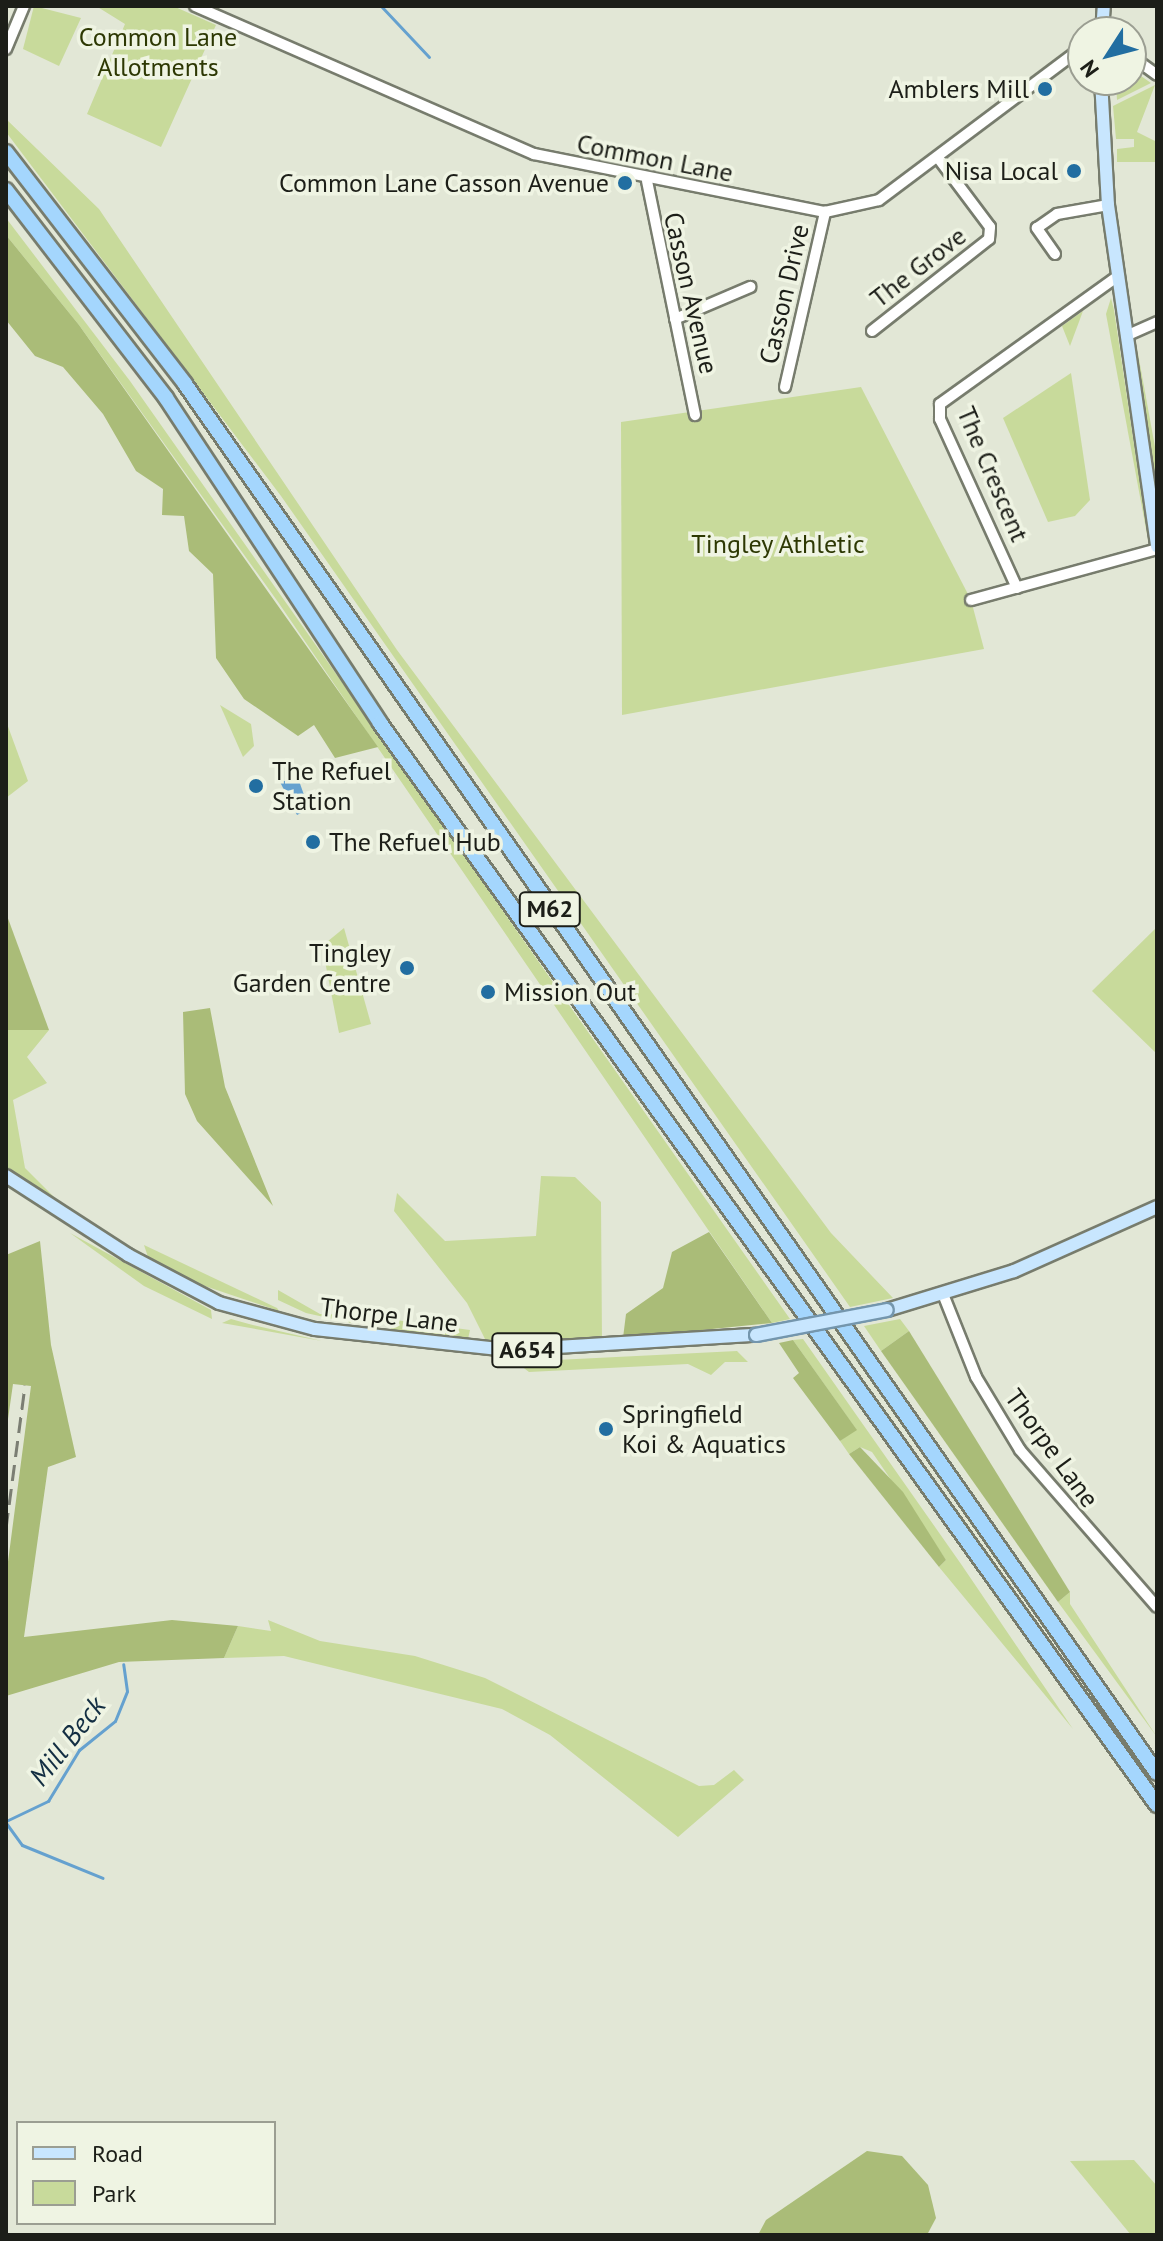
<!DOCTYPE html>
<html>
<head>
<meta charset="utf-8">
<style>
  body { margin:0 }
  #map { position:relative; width:1163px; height:2241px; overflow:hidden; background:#e2e7d6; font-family:"PT Sans",sans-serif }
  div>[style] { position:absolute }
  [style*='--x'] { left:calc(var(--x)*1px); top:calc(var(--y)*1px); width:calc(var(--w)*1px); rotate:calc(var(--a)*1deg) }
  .green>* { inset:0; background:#c8da9b }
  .forest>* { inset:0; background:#aabc78 }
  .water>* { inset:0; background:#65a1cf }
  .stream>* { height:3px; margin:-1.5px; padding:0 1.5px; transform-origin:1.5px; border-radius:1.5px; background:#65a1cf }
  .roads { filter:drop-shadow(2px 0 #777c6d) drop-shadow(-2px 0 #777c6d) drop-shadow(0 2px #777c6d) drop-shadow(0 -2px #777c6d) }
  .minor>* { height:10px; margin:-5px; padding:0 5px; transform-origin:5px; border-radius:5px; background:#fff }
  .major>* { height:12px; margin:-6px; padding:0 6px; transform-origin:6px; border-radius:6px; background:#c8e6fe }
  .highway>* { height:14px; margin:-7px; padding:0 7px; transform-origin:7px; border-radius:7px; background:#a4d6fd }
  .rail>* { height:3px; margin-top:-1.5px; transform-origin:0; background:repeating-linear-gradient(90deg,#7b7e73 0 16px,transparent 0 24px) }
  .bridges { filter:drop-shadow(2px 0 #7496ad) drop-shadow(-2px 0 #7496ad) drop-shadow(0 2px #7496ad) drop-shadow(0 -2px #7496ad) }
  .major-bridge>* { height:12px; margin:-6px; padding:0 6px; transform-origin:6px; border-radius:6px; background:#c8e6fe }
  .dots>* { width:22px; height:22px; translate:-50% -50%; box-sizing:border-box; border:4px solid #eff4e3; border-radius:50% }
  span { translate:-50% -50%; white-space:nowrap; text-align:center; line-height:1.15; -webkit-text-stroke:7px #eff4e3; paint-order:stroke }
  .shield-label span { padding:2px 6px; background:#eff4e3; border:2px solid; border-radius:6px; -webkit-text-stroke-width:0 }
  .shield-label { font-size:24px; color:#1c1e18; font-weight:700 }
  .park-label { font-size:26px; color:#2d3803 }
  .poi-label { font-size:26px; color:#1c1e18 }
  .right { translate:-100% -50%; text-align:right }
  .left { translate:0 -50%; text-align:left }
  .street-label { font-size:26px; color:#1c1e18 }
  .water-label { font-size:28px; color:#132e42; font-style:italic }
  .frame { position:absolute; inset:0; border:8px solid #1c1e18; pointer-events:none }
  .legend { position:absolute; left:16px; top:2121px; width:260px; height:104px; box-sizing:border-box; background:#eff4e3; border:2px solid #9b9e92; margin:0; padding:10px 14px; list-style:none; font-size:24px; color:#1c1e18 }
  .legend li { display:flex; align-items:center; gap:16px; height:40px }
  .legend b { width:40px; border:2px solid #9b9e92 }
  .north { position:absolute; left:1067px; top:16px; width:80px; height:80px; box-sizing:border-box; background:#eff4e3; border:2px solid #9b9e92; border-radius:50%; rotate:234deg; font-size:22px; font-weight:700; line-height:32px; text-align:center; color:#1c1e18 }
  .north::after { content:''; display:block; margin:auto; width:28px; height:36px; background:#226ea1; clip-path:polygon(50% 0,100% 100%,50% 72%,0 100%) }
</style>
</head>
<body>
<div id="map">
  <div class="green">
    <div style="clip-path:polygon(34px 6px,81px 18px,59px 66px,23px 49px)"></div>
    <div style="clip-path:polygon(96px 6px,173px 6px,216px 25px,161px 147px,87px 114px,125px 24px)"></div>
    <div style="clip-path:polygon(1131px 69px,1151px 83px,1117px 100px,1116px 82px,1131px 80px)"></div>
    <div style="clip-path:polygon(1155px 85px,1137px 132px,1157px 142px,1157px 162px,1117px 162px,1117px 149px,1134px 147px,1134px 139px,1116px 139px,1113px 106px)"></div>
    <div style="clip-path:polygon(6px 119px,99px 209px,397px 650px,831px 1233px,893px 1298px,850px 1307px,281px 496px,6px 132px)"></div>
    <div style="clip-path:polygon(6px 218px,130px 381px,790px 1319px,772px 1323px,278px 602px,79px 325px,6px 235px)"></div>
    <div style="clip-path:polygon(1111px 298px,1114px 310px,1149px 545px,1106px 314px)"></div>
    <div style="clip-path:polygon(1083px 311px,1070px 346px,1062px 326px)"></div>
    <div style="clip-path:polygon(1137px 348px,1157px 458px,1157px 483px,1149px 451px)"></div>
    <div style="clip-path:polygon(1071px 373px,1090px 500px,1075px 516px,1048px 522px,1003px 418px)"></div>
    <div style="clip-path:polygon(861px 387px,971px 600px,984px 649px,622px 715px,621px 422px)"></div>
    <div style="clip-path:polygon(220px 705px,251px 724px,254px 746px,243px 757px)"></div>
    <div style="clip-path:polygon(6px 721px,28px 781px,6px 798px)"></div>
    <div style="clip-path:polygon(1157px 927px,1157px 1054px,1092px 991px)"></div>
    <div style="clip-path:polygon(344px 928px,371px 1024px,339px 1033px,322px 946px)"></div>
    <div style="clip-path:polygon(6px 1030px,49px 1030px,27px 1057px,47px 1083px,13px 1100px,25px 1168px,59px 1202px,6px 1168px)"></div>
    <div style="clip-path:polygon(541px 1176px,575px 1177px,601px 1202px,602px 1341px,486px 1341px,467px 1303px,394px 1211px,397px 1193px,445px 1241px,536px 1236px)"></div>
    <div style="clip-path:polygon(70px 1233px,211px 1310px,212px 1319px,144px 1286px)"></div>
    <div style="clip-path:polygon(144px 1245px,277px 1308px,279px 1311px,187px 1280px,149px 1260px)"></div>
    <div style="clip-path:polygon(278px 1290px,320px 1314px,353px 1315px,351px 1323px,306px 1313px,278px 1300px)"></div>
    <div style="clip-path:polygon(381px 1318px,470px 1330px,468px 1339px,393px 1331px)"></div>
    <div style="clip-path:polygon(231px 1319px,249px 1324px,322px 1341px,222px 1323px)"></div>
    <div style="clip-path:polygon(900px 1319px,909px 1331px,881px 1351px,864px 1326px)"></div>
    <div style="clip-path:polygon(803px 1339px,961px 1564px,1073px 1729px,939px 1567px,946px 1560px,872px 1452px,860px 1447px,849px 1454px,840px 1441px,856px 1429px,793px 1340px)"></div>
    <div style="clip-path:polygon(737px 1351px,748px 1362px,725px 1362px,711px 1375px,688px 1364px,529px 1372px,516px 1362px)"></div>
    <div style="clip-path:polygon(1070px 1592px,1070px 1604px,1157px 1737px,1058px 1602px)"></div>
    <div style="clip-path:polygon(268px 1620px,320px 1641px,415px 1656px,485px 1678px,699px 1786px,714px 1785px,734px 1770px,744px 1780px,678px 1837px,550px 1735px,502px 1709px,284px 1656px,224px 1658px,238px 1626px,271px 1631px)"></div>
    <div style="clip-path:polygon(1134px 2160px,1157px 2186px,1157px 2235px,1131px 2235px,1070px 2161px)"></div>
  </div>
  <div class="forest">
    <div style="clip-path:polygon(6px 235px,79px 325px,378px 747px,335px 758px,314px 725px,298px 736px,244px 699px,216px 658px,213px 574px,189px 551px,184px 516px,162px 515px,163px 489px,136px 471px,103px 414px,63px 367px,35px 356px,6px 320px)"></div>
    <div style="clip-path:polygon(6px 913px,49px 1030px,6px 1030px)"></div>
    <div style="clip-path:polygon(210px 1008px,225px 1087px,273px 1206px,197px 1121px,185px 1094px,183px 1012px)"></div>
    <div style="clip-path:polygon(709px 1232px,772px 1323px,623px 1338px,626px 1314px,663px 1288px,672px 1252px)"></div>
    <div style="clip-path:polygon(40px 1241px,51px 1345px,76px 1457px,48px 1467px,24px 1637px,172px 1620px,238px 1626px,224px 1658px,119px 1662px,6px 1696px,6px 1577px,31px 1386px,13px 1384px,6px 1433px,6px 1255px)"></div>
    <div style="clip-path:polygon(909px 1331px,1070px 1592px,1058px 1602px,881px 1351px)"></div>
    <div style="clip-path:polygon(793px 1340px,857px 1430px,840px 1441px,793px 1378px,799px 1373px,779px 1343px)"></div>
    <div style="clip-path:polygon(860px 1447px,903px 1492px,946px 1560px,939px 1567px,849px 1454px)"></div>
    <div style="clip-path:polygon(867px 2151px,902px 2156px,928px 2185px,936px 2218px,927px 2235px,758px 2235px,766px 2220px)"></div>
  </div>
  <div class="water">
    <div style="clip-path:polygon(298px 778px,309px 809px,297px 815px,280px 782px)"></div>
  </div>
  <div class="stream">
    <div style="--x:381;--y:6;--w:70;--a:46.7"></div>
    <div style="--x:6;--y:1821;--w:47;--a:-25.5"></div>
    <div style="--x:48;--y:1801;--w:60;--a:-58.7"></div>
    <div style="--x:79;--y:1750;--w:46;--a:-38.9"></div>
    <div style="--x:115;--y:1721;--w:32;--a:-68"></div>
    <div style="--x:127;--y:1691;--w:27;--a:-98"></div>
    <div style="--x:6;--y:1823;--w:27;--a:54"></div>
    <div style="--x:22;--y:1845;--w:87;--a:22.2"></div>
  </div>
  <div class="roads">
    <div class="minor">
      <div style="--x:195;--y:6;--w:370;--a:23.6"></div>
      <div style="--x:534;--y:154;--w:297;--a:11.3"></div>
      <div style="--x:825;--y:212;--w:55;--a:-12.5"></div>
      <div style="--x:879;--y:200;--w:255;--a:-36.9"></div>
      <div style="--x:6;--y:49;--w:47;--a:-67.3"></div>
      <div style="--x:1131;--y:56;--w:32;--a:36"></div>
      <div style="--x:647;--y:181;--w:239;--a:78.4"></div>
      <div style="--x:1055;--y:254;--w:32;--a:-125"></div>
      <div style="--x:1037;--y:228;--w:24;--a:-35"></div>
      <div style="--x:1057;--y:214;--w:52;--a:-10"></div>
      <div style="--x:675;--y:319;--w:82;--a:-23.1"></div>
      <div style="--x:872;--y:331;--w:149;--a:-38.2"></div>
      <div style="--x:989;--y:239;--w:12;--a:-85"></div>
      <div style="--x:990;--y:227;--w:85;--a:-126.9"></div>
      <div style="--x:1128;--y:335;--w:32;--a:-24"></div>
      <div style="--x:785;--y:387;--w:180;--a:-77.1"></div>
      <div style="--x:1017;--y:588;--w:186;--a:-114.5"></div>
      <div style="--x:940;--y:419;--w:15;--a:-90"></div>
      <div style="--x:940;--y:404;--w:219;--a:-35.7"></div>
      <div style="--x:971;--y:600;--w:193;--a:-15.3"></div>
      <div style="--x:943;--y:1294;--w:89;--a:68.3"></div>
      <div style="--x:976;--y:1377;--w:85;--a:58.9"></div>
      <div style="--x:1020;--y:1450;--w:208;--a:48.9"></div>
    </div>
    <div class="major">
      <div style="--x:1102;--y:32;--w:26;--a:-86"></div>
      <div style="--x:1101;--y:80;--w:125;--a:86.8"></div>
      <div style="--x:1108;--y:205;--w:345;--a:81.8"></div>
      <div style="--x:6;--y:1176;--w:145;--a:32.9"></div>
      <div style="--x:128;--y:1255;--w:103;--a:27.8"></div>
      <div style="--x:219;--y:1303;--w:99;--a:15.2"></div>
      <div style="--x:315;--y:1329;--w:194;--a:6.2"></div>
      <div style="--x:508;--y:1350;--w:248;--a:-3.5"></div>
      <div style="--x:887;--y:1310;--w:133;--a:-17.1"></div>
      <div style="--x:1014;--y:1271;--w:157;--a:-24.1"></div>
    </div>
    <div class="highway">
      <div style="--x:6;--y:152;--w:293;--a:52.3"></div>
      <div style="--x:185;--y:384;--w:1695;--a:55.02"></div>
      <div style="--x:6;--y:190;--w:262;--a:52.4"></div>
      <div style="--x:166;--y:398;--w:389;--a:56.6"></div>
      <div style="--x:380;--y:723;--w:1332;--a:54.32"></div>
    </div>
  </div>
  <div class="rail">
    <div style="--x:6;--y:1528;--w:144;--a:-82.4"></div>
  </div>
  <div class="bridges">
    <div class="major-bridge">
      <div style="--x:756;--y:1335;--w:133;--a:-10.8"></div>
    </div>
  </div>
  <div class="dots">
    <div style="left:1045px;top:89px;background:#226ea1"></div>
    <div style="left:1074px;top:171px;background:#226ea1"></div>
    <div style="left:625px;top:183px;background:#226ea1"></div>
    <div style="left:256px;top:786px;background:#226ea1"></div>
    <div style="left:313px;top:842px;background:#226ea1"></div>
    <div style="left:407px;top:968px;background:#226ea1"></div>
    <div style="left:488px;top:992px;background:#226ea1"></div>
    <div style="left:606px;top:1429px;background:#226ea1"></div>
  </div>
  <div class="shield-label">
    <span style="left:550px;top:909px">M62</span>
    <span style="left:527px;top:1350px">A654</span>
  </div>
  <div class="park-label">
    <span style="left:158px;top:52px">Common Lane<br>Allotments</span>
    <span style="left:778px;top:544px">Tingley Athletic</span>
  </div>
  <div class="poi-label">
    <span class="right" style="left:1029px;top:89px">Amblers Mill</span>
    <span class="right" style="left:1058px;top:171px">Nisa Local</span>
    <span class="right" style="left:609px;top:183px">Common Lane Casson Avenue</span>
    <span class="left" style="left:272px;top:786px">The Refuel<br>Station</span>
    <span class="left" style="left:329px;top:842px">The Refuel Hub</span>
    <span class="right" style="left:391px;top:968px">Tingley<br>Garden Centre</span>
    <span class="left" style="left:504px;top:992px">Mission Out</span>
    <span class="left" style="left:622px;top:1429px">Springfield<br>Koi &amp; Aquatics</span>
  </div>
  <div class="street-label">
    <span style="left:655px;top:158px;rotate:11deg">Common Lane</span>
    <span style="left:918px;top:267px;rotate:-38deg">The Grove</span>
    <span style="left:691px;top:293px;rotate:77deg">Casson Avenue</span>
    <span style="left:784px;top:294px;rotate:-77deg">Casson Drive</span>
    <span style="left:993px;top:474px;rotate:67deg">The Crescent</span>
    <span style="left:389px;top:1315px;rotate:7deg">Thorpe Lane</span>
    <span style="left:1052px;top:1448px;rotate:54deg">Thorpe Lane</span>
  </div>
  <div class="water-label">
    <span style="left:67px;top:1741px;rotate:-52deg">Mill Beck</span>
  </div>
  <div class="frame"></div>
  <ul class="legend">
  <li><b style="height:10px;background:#c8e6fe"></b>Road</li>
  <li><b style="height:22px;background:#c8da9b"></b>Park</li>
  </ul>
  <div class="north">N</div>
</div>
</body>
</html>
